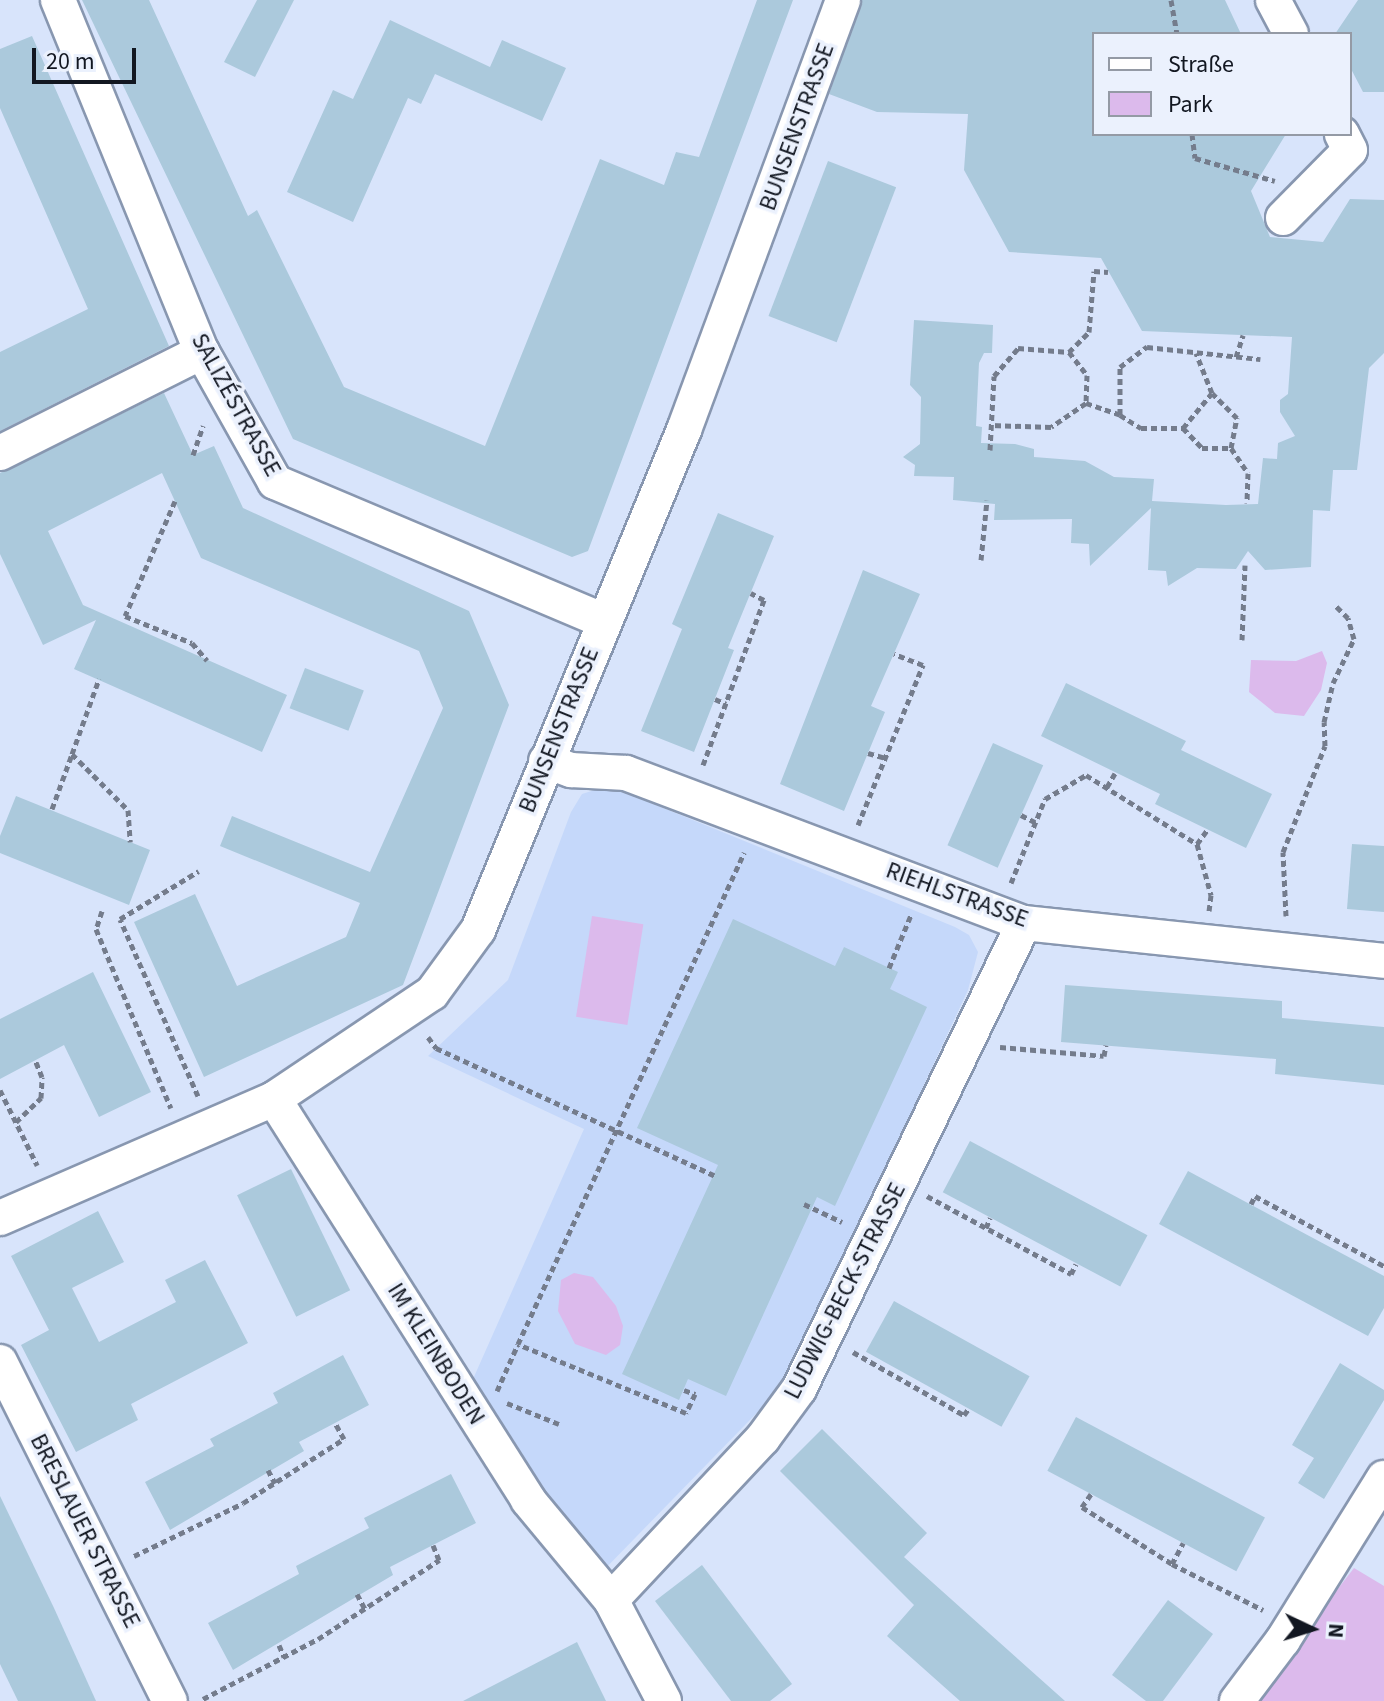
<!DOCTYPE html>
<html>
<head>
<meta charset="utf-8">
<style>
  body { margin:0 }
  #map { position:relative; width:1384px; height:1701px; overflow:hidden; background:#d8e4fb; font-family:"Source Sans 3",sans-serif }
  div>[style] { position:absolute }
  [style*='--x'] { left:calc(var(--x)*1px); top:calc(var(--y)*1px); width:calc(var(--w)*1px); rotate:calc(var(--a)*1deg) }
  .built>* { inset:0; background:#c5d8fa }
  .green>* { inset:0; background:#dcbaec; transform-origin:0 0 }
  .building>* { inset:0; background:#abc9dc; transform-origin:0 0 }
  .path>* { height:5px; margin-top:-2.5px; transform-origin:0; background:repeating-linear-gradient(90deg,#747c8c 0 6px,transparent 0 10px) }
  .roads { filter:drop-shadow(2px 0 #8897b0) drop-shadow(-2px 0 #8897b0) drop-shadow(0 2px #8897b0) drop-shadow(0 -2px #8897b0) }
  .minor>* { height:34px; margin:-17px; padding:0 17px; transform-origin:17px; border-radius:17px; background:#fff }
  span { translate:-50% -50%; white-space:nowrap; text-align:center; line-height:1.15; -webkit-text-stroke:7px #ebf1fd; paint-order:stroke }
  .street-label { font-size:24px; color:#121721 }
  .legend { position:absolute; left:1092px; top:32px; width:260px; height:104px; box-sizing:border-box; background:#ebf1fd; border:2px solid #949aa5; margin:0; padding:10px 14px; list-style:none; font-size:24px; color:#121721 }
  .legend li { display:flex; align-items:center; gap:16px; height:40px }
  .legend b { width:40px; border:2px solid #949aa5 }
  .north { position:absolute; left:1272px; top:1589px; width:80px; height:80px; -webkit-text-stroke:6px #ebf1fd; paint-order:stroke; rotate:94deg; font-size:22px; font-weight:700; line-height:32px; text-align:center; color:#121721 }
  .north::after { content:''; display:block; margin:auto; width:28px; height:36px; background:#121721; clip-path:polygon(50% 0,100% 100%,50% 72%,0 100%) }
  .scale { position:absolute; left:32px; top:48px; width:104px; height:36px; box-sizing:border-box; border:4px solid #121721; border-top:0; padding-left:10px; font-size:24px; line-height:28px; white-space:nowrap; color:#121721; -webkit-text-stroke:6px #ebf1fd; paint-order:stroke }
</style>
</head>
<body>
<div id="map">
  <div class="built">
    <div style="clip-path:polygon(601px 788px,624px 792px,955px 927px,969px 935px,978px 952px,968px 990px,785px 1384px,599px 1575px,469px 1388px,584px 1129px,428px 1056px,508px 980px,571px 812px,582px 794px)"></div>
  </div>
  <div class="green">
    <div style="clip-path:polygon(1322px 651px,1327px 663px,1321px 690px,1304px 716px,1275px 713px,1249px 692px,1251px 660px,1296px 661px)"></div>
    <div style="left:592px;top:916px;width:52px;height:102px;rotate:9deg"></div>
    <div style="clip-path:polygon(574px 1273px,593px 1277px,616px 1306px,623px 1326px,620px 1345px,606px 1355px,575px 1344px,558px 1311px,561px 1280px)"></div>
    <div style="clip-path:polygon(1354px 1568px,1384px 1586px,1384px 1701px,1251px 1701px)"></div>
  </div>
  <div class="building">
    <div style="clip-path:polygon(82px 0,149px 0,248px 216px,257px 210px,344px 387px,485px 446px,600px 159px,664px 185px,676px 152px,699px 157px,757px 0,793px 0,588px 551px,572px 557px,293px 439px)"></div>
    <div style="clip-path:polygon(257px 0,294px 0,255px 77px,224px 62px)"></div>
    <div style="clip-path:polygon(862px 0,1225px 0,1241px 34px,1094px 34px,1094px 134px,1286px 134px,1251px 191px,1270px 237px,1323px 242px,1350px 199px,1384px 200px,1384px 353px,1369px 368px,1357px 470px,1333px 470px,1330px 511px,1313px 510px,1311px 567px,1265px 570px,1248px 551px,1236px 569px,1197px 568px,1168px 586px,1166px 571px,1148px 570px,1151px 508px,1090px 566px,1089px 544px,1071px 543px,1072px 519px,994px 520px,995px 504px,953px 500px,954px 477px,914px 476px,915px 465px,903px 457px,920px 444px,921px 397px,910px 385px,914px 320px,993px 325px,992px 353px,984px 353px,979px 363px,976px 426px,982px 427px,981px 443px,1015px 444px,1034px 449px,1034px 457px,1085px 461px,1114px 477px,1154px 479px,1152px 501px,1226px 505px,1258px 504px,1263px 458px,1277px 459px,1278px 443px,1295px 436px,1280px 412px,1280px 400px,1288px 394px,1292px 337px,1142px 331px,1101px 258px,1009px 252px,964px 170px,968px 114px,877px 112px,829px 94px)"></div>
    <div style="clip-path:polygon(1358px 0,1384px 0,1384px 92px,1363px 92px,1350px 67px,1350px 34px,1335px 34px)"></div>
    <div style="clip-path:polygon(390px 20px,490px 67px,502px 40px,566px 68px,542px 121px,435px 74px,421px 104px,408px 98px,353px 222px,287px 192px,333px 90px,353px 99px)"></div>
    <div style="clip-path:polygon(32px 36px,169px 346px,0 431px,0 352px,88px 309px,0 108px,0 49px)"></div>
    <div style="left:828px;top:161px;width:73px;height:166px;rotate:21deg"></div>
    <div style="clip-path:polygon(164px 393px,193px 455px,214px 446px,243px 508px,469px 611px,509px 705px,403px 985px,204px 1077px,134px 922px,195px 894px,237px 986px,346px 937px,360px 903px,220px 846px,232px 816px,370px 872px,443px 708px,419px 651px,201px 558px,162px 473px,48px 531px,83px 605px,287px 695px,262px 752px,74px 669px,96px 620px,43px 645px,0 554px,0 473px)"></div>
    <div style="clip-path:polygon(718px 513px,774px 536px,728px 648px,734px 650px,694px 752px,641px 731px,682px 629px,672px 624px)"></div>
    <div style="clip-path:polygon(863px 570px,920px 594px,871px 706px,885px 712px,844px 811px,780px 784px)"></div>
    <div style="left:305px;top:668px;width:63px;height:43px;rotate:21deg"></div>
    <div style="clip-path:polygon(1066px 683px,1186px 741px,1181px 750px,1272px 794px,1246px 848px,1155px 804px,1160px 794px,1041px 736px)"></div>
    <div style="left:993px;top:743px;width:55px;height:112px;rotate:24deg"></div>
    <div style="clip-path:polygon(16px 796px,150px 850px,129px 905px,0 853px,0 836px)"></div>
    <div style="clip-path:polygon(1352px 844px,1384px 846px,1384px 912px,1347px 909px)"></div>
    <div style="clip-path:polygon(733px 919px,835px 966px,844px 947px,898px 972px,890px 989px,927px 1007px,835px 1206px,817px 1197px,726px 1396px,688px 1379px,679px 1400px,622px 1374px,718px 1165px,637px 1128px)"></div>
    <div style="clip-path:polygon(93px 972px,151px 1092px,99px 1117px,64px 1045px,0 1079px,0 1019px)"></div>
    <div style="clip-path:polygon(1065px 985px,1282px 1001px,1282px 1018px,1384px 1027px,1384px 1085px,1275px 1074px,1276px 1059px,1061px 1042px)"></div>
    <div style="left:970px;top:1141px;width:201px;height:58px;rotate:28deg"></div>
    <div style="left:291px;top:1169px;width:135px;height:60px;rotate:64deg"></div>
    <div style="clip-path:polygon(1188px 1171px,1384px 1276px,1384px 1308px,1368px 1336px,1159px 1224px)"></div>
    <div style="clip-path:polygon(98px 1211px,124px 1262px,72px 1288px,99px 1342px,176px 1302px,165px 1280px,205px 1260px,248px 1343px,131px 1404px,138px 1420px,76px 1452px,21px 1345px,49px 1330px,11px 1256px)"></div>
    <div style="left:894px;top:1301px;width:155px;height:58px;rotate:29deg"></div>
    <div style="clip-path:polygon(343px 1355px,369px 1405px,299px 1442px,304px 1451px,170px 1530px,145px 1482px,214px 1446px,210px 1439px,278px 1403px,273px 1393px)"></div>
    <div style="clip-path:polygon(1340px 1363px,1384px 1390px,1384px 1400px,1324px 1499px,1298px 1483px,1314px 1458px,1292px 1445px)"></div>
    <div style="left:1076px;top:1417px;width:214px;height:61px;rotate:28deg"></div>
    <div style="clip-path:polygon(822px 1429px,927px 1533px,904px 1557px,1065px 1701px,960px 1701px,887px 1636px,914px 1605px,780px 1471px)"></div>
    <div style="clip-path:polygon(451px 1474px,476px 1523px,390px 1567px,393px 1575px,233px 1670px,208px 1623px,299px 1574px,296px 1566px,369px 1528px,364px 1518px)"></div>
    <div style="clip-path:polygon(0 1496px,54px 1608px,96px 1701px,18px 1701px,0 1664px)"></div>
    <div style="clip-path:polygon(702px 1565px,792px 1684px,770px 1701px,731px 1701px,655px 1601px)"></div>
    <div style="clip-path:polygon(1168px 1600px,1213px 1634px,1163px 1701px,1146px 1701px,1112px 1675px)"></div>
    <div style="clip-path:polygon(577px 1642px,606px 1701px,463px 1701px)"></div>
  </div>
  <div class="path">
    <div style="--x:1171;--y:0;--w:35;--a:80"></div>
    <div style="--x:1192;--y:134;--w:24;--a:83"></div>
    <div style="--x:1195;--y:158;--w:83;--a:16"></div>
    <div style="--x:1069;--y:352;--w:28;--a:-45"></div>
    <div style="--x:1089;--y:332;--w:61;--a:-85.3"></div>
    <div style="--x:1094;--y:271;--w:14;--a:4"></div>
    <div style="--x:1236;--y:357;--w:23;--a:-72"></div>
    <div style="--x:1086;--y:403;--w:36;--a:19"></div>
    <div style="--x:1120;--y:415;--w:48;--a:-90"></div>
    <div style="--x:1120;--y:367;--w:34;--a:-37"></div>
    <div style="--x:1147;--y:347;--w:114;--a:6.1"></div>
    <div style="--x:1120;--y:415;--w:25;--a:32"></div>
    <div style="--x:1141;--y:428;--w:42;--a:0"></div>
    <div style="--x:1183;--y:428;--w:45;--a:-50.4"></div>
    <div style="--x:1212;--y:393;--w:43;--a:-111.8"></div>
    <div style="--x:1183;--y:428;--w:28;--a:46"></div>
    <div style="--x:1202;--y:448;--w:29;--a:0"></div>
    <div style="--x:1231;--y:448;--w:31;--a:-79"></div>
    <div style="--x:1237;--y:418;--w:35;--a:-135"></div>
    <div style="--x:1231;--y:448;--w:30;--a:56"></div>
    <div style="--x:1248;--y:473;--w:30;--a:92"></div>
    <div style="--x:990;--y:450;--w:74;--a:-86.9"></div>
    <div style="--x:994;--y:376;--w:37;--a:-49"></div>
    <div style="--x:1018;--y:348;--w:51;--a:4.5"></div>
    <div style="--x:1069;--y:352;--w:29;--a:52"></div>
    <div style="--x:1087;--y:375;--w:28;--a:92"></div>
    <div style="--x:1086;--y:403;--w:42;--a:145.6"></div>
    <div style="--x:1051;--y:427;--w:60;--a:-178.1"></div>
    <div style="--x:193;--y:455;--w:31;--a:-71"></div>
    <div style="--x:175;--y:501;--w:125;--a:113.5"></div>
    <div style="--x:125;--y:616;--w:72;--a:21.9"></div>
    <div style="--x:192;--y:643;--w:23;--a:49"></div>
    <div style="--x:981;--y:560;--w:60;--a:-84.3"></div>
    <div style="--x:1242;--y:640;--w:75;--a:-87.7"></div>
    <div style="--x:715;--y:699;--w:12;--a:24"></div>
    <div style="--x:868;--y:753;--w:18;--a:16"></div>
    <div style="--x:72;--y:754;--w:80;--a:-70.2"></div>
    <div style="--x:703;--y:765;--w:176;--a:-69.7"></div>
    <div style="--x:764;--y:600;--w:15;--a:-152"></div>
    <div style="--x:1107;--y:787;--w:16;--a:-60"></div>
    <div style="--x:52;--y:809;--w:59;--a:-70"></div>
    <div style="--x:72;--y:754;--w:79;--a:45"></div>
    <div style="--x:128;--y:810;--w:32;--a:86"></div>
    <div style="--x:1021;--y:815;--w:16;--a:27"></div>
    <div style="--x:858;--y:825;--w:173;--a:-67.9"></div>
    <div style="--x:923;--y:665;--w:31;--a:-159"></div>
    <div style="--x:1197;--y:844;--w:17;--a:-54"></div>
    <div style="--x:1011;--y:883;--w:91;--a:-68"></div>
    <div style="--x:1045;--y:799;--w:48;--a:-30.3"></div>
    <div style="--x:1086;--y:775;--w:131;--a:31.9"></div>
    <div style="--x:1197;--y:844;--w:53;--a:74.6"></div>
    <div style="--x:1211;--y:895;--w:16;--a:97"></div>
    <div style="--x:102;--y:911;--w:19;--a:108"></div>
    <div style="--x:96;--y:929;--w:194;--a:67.3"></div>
    <div style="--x:1286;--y:916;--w:64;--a:-92.7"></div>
    <div style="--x:1283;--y:852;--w:114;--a:-68.4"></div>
    <div style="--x:1325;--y:746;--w:24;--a:-92"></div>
    <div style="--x:1324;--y:722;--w:40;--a:-77"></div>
    <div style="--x:1333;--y:683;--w:49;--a:-64.5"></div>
    <div style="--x:1354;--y:639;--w:22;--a:-106"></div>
    <div style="--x:1348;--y:618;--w:17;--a:-135"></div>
    <div style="--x:889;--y:968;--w:57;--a:-67.5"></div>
    <div style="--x:428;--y:1037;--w:14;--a:54"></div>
    <div style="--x:436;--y:1048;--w:306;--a:24.6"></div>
    <div style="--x:1000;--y:1047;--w:104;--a:4.9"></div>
    <div style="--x:1104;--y:1056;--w:11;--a:-80"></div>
    <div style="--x:0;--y:1090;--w:84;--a:63.7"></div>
    <div style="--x:198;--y:1096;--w:193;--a:-113.8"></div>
    <div style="--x:120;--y:919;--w:92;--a:-31.3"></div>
    <div style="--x:16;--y:1122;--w:35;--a:-44"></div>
    <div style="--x:41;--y:1098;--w:21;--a:-87"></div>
    <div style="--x:42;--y:1077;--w:18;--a:-112"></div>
    <div style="--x:927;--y:1196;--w:164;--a:28.4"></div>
    <div style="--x:1071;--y:1274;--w:11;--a:-63"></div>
    <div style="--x:804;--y:1204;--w:42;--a:25.3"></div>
    <div style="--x:1251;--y:1204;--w:9;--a:-63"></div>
    <div style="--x:1255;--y:1196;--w:147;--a:28.5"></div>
    <div style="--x:986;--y:1228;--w:11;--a:-68"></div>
    <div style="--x:853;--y:1352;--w:128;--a:29.6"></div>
    <div style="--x:964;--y:1415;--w:9;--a:-54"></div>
    <div style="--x:684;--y:1390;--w:12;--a:20"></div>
    <div style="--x:695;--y:1394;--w:21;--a:115"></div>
    <div style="--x:686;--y:1413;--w:182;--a:-157.7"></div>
    <div style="--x:518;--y:1344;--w:541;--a:-65.28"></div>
    <div style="--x:497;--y:1391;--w:51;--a:-65.9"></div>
    <div style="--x:507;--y:1403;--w:56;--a:22"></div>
    <div style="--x:268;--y:1470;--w:15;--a:62"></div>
    <div style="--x:1091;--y:1494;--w:16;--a:125"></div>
    <div style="--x:1082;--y:1507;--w:107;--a:32.3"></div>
    <div style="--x:1172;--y:1564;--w:102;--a:26.8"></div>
    <div style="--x:134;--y:1556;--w:121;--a:-25.9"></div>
    <div style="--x:243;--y:1503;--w:120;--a:-32.4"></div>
    <div style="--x:344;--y:1439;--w:18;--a:-119"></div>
    <div style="--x:1172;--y:1564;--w:24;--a:-62"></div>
    <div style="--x:357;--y:1594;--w:17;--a:62"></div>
    <div style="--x:279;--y:1645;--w:13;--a:67"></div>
    <div style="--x:203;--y:1699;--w:130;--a:-27.6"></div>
    <div style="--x:318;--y:1639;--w:145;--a:-33.1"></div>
    <div style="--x:439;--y:1560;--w:16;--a:-112"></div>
  </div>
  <div class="roads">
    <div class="minor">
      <div style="--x:58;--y:0;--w:380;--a:67.8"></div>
      <div style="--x:202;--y:352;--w:149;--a:60.7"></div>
      <div style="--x:275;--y:482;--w:357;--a:22.9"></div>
      <div style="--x:1273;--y:0;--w:38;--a:62"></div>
      <div style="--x:1283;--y:218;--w:95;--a:-45.4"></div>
      <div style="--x:1350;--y:150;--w:18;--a:-117"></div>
      <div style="--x:0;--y:453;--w:226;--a:-26.6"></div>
      <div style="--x:546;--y:761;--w:27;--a:20"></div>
      <div style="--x:571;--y:770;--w:55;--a:3.1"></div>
      <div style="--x:626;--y:773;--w:425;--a:20.7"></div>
      <div style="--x:1024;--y:923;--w:362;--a:6"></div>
      <div style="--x:274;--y:1099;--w:475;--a:57.6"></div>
      <div style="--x:528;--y:1500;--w:130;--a:50.3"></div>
      <div style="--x:611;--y:1600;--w:114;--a:62.3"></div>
      <div style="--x:0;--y:1218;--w:299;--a:-23.5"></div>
      <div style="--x:274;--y:1099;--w:190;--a:-33.9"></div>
      <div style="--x:432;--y:993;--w:78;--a:-53.9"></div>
      <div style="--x:478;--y:930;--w:541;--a:-67.61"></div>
      <div style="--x:684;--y:430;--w:458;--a:-69.7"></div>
      <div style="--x:0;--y:1362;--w:379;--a:63.4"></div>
      <div style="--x:611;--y:1600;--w:222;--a:-46.8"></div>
      <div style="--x:763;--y:1438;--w:61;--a:-53.7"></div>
      <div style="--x:799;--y:1389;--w:517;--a:-64.23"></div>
      <div style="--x:1237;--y:1701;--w:76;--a:-53"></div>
      <div style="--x:1283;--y:1640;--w:191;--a:-58.1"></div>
    </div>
  </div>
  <div class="street-label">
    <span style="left:797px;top:127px;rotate:-70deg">BUNSENSTRASSE</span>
    <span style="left:236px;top:405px;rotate:61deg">SALIZÉSTRASSE</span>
    <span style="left:559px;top:730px;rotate:-68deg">BUNSENSTRASSE</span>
    <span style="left:957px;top:895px;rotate:20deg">RIEHLSTRASSE</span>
    <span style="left:845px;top:1291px;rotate:-63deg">LUDWIG-BECK-STRASSE</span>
    <span style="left:436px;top:1354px;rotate:58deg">IM KLEINBODEN</span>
    <span style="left:85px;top:1531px;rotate:63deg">BRESLAUER STRASSE</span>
  </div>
  <ul class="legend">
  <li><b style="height:10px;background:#fff"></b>Straße</li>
  <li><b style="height:22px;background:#dcbaec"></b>Park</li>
  </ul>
  <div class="north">N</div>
  <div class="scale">20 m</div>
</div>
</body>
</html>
